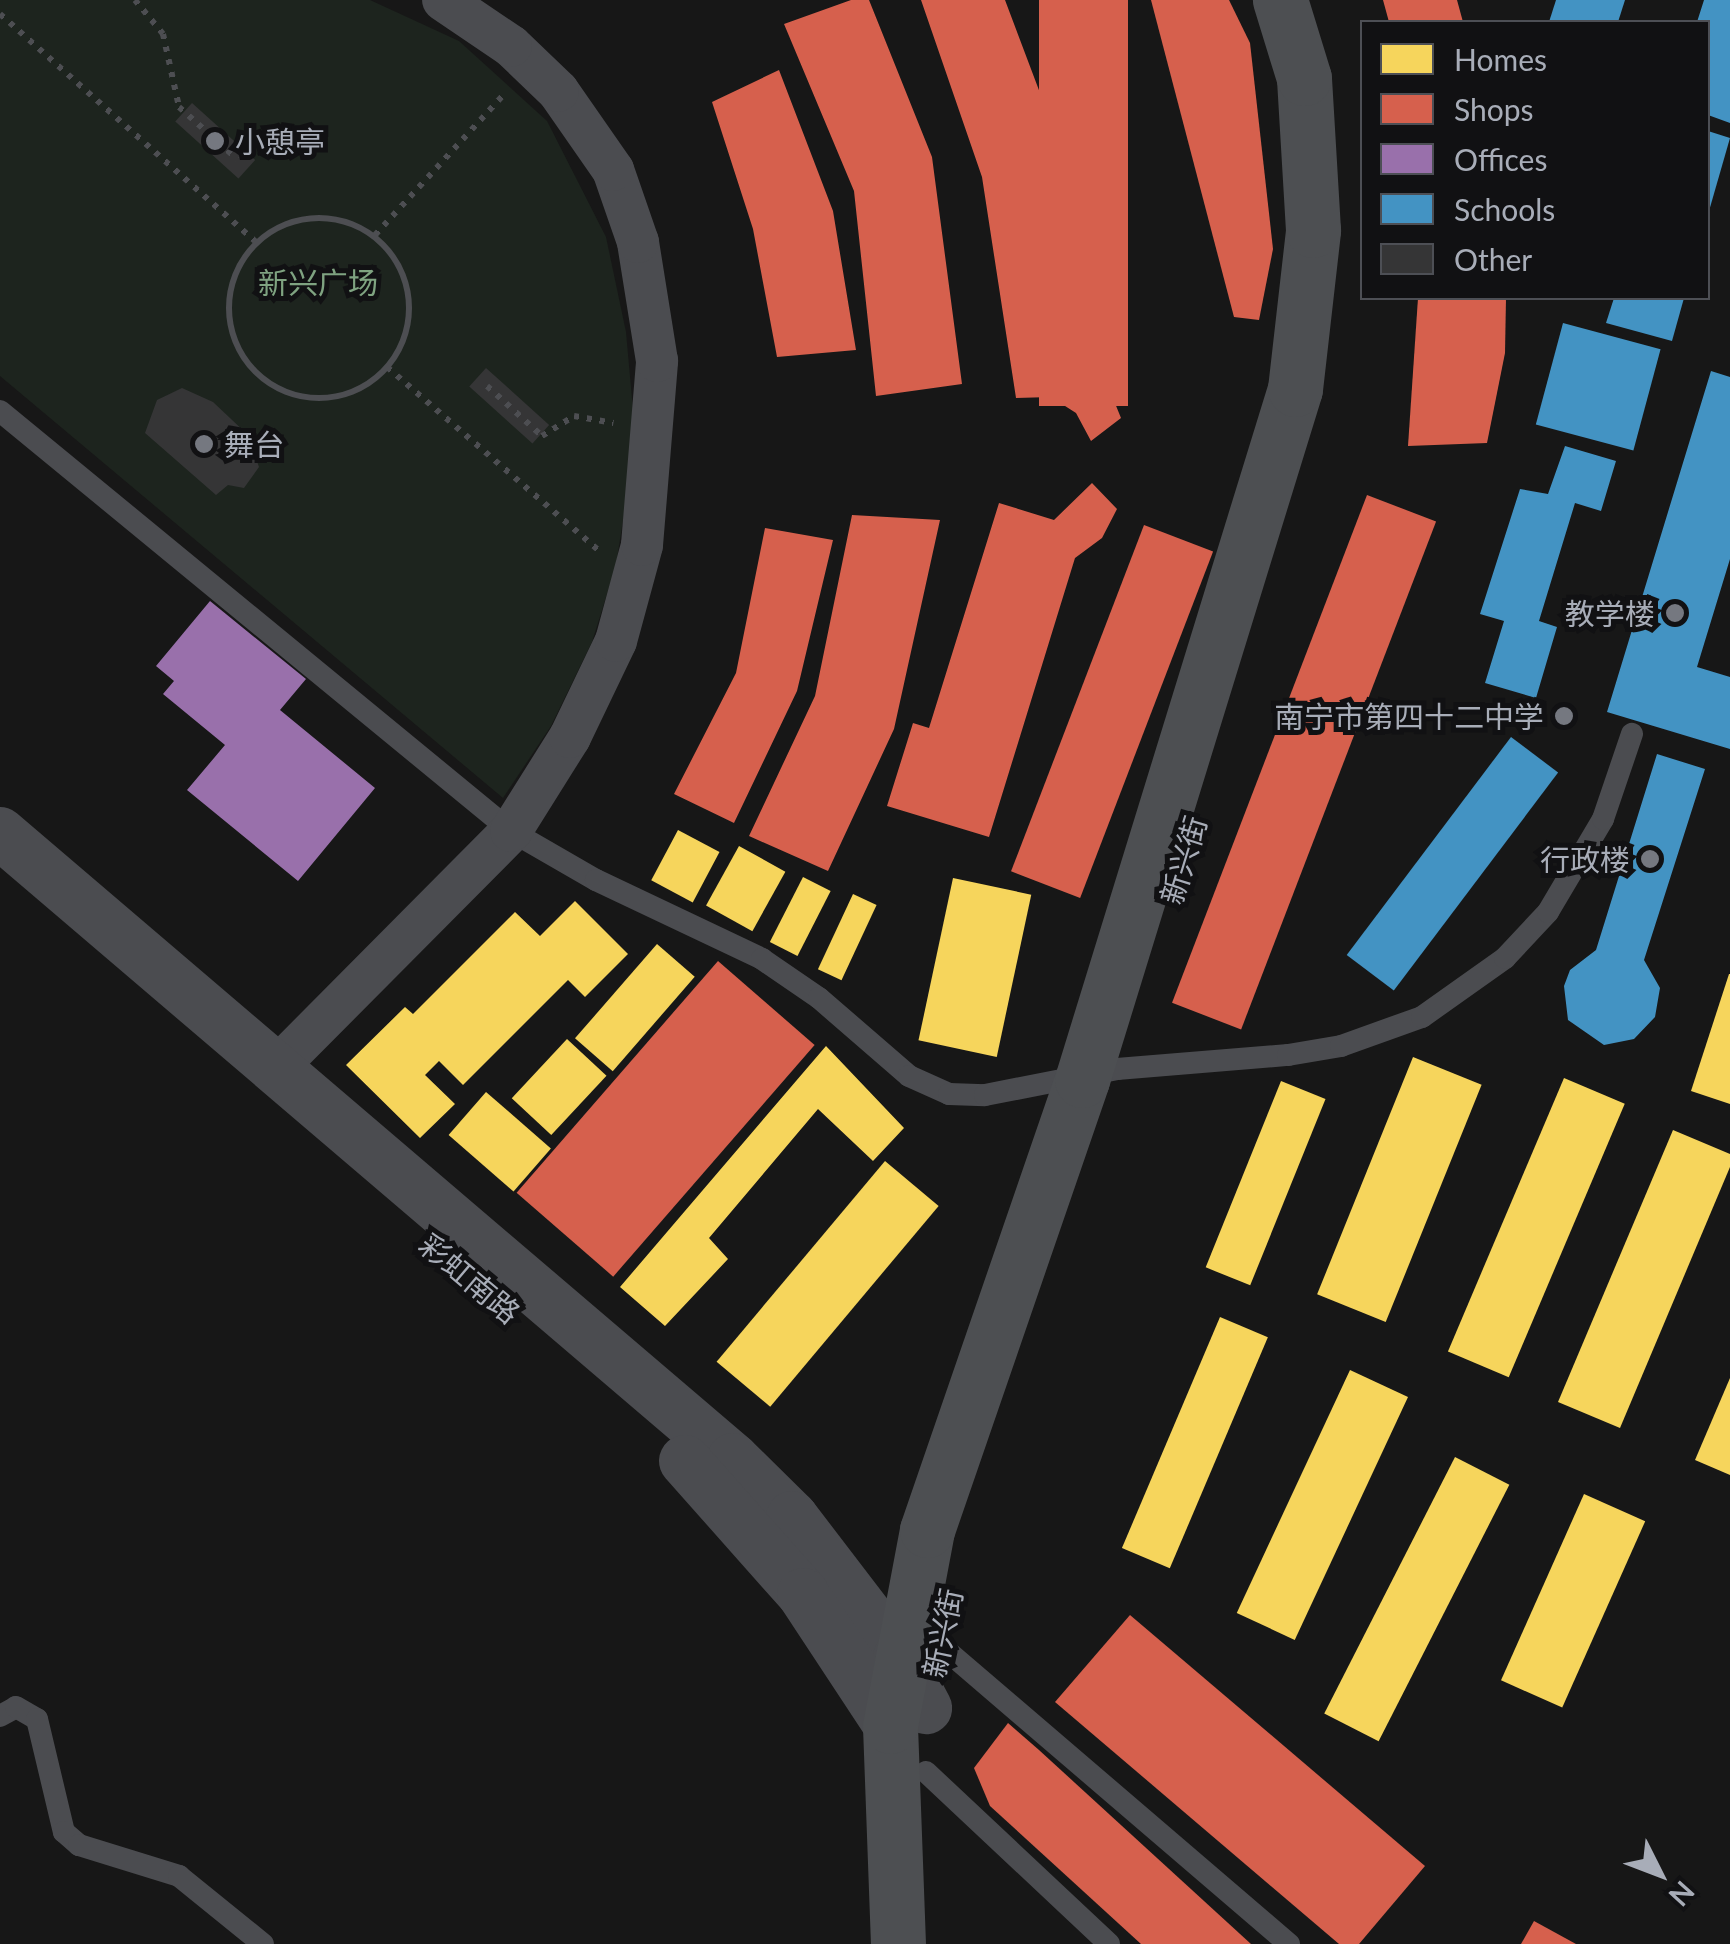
<!DOCTYPE html>
<html>
<head>
<meta charset="utf-8">
<style>
  body { margin:0 }
  #map { position:relative; width:1730px; height:1944px; overflow:hidden; background:#171717; font-family:Lato,"Noto Sans SC",sans-serif }
  div>[style] { position:absolute }
  [style*='--x'] { left:calc(var(--x)*1px); top:calc(var(--y)*1px); width:calc(var(--w)*1px); rotate:calc(var(--a)*1deg) }
  .green>* { inset:0; background:#1d241e }
  .homes>* { inset:0; background:#f6d55c; transform-origin:0 0 }
  .shops>* { inset:0; background:#d6604d; transform-origin:0 0 }
  .offices>* { inset:0; background:#9970ab }
  .schools>* { inset:0; background:#4393c3; transform-origin:0 0 }
  .building>* { inset:0; background:#353536; transform-origin:0 0 }
  .path>* { height:6px; margin-top:-3px; transform-origin:0; background:repeating-linear-gradient(90deg,#4d4e52 0 5px,transparent 0 13px) }
  .path>.ring { margin:-3px; padding:0; box-sizing:content-box; background:none; border:6px solid #4d4e52; border-radius:50% }
  .service>* { height:22px; margin:-11px; padding:0 11px; transform-origin:11px; border-radius:11px; background:#4b4c50 }
  .minor>* { height:42px; margin:-21px; padding:0 21px; transform-origin:21px; border-radius:21px; background:#4b4c50 }
  .tertiary>* { height:52px; margin:-26px; padding:0 26px; transform-origin:26px; border-radius:26px; background:#4b4c50 }
  .primary>* { height:55px; margin:-27.5px; padding:0 27.5px; transform-origin:27.5px; border-radius:27.5px; background:#4d4f52 }
  .dots>* { width:28px; height:28px; translate:-50% -50%; box-sizing:border-box; border:5px solid #111113; border-radius:50% }
  span { translate:-50% -50%; white-space:nowrap; text-align:center; line-height:1.15; -webkit-text-stroke:10px #111113; paint-order:stroke }
  .poi-label { font-size:30px; color:#a8adb8 }
  .left { translate:0 -50%; text-align:left }
  .right { translate:-100% -50%; text-align:right }
  .park-label { font-size:30px; color:#7fa381 }
  .street-label { font-size:30px; color:#a8adb8 }
  .legend { position:absolute; left:1360px; top:20px; width:350px; height:280px; box-sizing:border-box; background:#111113; border:2px solid #4d4f55; margin:0; padding:12px 18px; list-style:none; font-size:30px; color:#a8adb8 }
  .legend li { display:flex; align-items:center; gap:20px; height:50px }
  .legend b { width:50px; border:2px solid #4d4f55 }
  .north { position:absolute; left:1610px; top:1824px; width:100px; height:100px; -webkit-text-stroke:8px #111113; paint-order:stroke; rotate:132deg; font-size:28px; font-weight:700; line-height:40px; text-align:center; color:#a8adb8 }
  .north::after { content:''; display:block; margin:auto; width:35px; height:45px; background:#a8adb8; clip-path:polygon(50% 0,100% 100%,50% 72%,0 100%) }
</style>
</head>
<body>
<div id="map">
  <div class="green">
    <div style="clip-path:polygon(0 0,370px 0,459px 41px,547px 121px,606px 237px,626px 332px,633px 410px,629px 482px,616px 565px,592px 642px,551px 726px,503px 798px,0 376px)"></div>
  </div>
  <div class="homes">
    <div style="left:678px;top:830px;width:47px;height:57px;rotate:28deg"></div>
    <div style="left:739px;top:846px;width:53px;height:68px;rotate:29deg"></div>
    <div style="left:803px;top:877px;width:31px;height:73px;rotate:27deg"></div>
    <div style="left:953px;top:878px;width:80px;height:166px;rotate:12deg"></div>
    <div style="left:853px;top:894px;width:26px;height:83px;rotate:25deg"></div>
    <div style="clip-path:polygon(575px 901px,628px 954px,585px 997px,568px 980px,463px 1085px,439px 1061px,425px 1075px,455px 1104px,420px 1138px,346px 1065px,405px 1007px,413px 1014px,515px 912px,540px 936px)"></div>
    <div style="left:657px;top:944px;width:50px;height:125px;rotate:41deg"></div>
    <div style="clip-path:polygon(1729px 974px,1730px 974px,1730px 1104px,1691px 1091px)"></div>
    <div style="left:567px;top:1039px;width:54px;height:81px;rotate:43deg"></div>
    <div style="clip-path:polygon(826px 1046px,904px 1128px,873px 1161px,818px 1109px,709px 1238px,728px 1259px,665px 1326px,620px 1287px)"></div>
    <div style="left:1413px;top:1057px;width:74px;height:256px;rotate:22deg"></div>
    <div style="left:1564px;top:1078px;width:66px;height:297px;rotate:23deg"></div>
    <div style="left:1281px;top:1081px;width:48px;height:201px;rotate:22deg"></div>
    <div style="left:486px;top:1092px;width:86px;height:57px;rotate:41deg"></div>
    <div style="clip-path:polygon(1673px 1130px,1730px 1154px,1730px 1167px,1620px 1428px,1558px 1402px)"></div>
    <div style="left:885px;top:1161px;width:70px;height:262px;rotate:40deg"></div>
    <div style="left:1220px;top:1317px;width:52px;height:251px;rotate:23deg"></div>
    <div style="left:1350px;top:1370px;width:64px;height:268px;rotate:25deg"></div>
    <div style="clip-path:polygon(1730px 1378px,1730px 1475px,1695px 1460px)"></div>
    <div style="left:1455px;top:1457px;width:61px;height:288px;rotate:27deg"></div>
    <div style="left:1584px;top:1494px;width:67px;height:204px;rotate:24deg"></div>
  </div>
  <div class="shops">
    <div style="clip-path:polygon(851px 0,869px 0,932px 157px,962px 384px,876px 396px,854px 191px,784px 24px)"></div>
    <div style="clip-path:polygon(921px 0,1005px 0,1054px 130px,1085px 374px,1108px 386px,1121px 418px,1091px 441px,1076px 413px,1051px 397px,1016px 398px,982px 177px)"></div>
    <div style="left:1039px;top:0;width:89px;height:406px"></div>
    <div style="clip-path:polygon(1151px 0,1229px 0,1250px 43px,1273px 249px,1259px 320px,1234px 317px)"></div>
    <div style="clip-path:polygon(1383px 0,1457px 0,1463px 22px,1389px 22px)"></div>
    <div style="clip-path:polygon(779px 70px,833px 211px,856px 350px,777px 357px,753px 229px,712px 102px)"></div>
    <div style="clip-path:polygon(1418px 298px,1506px 298px,1505px 353px,1487px 443px,1408px 446px)"></div>
    <div style="clip-path:polygon(1092px 483px,1117px 509px,1102px 538px,1075px 558px,989px 837px,887px 806px,913px 723px,929px 728px,999px 503px,1054px 520px)"></div>
    <div style="left:1367px;top:495px;width:74px;height:544px;rotate:21deg"></div>
    <div style="clip-path:polygon(852px 515px,940px 520px,894px 729px,828px 871px,749px 836px,815px 696px)"></div>
    <div style="left:1144px;top:525px;width:74px;height:371px;rotate:21deg"></div>
    <div style="clip-path:polygon(765px 528px,833px 540px,797px 691px,734px 823px,674px 794px,736px 673px)"></div>
    <div style="left:718px;top:961px;width:128px;height:307px;rotate:41deg"></div>
    <div style="clip-path:polygon(1130px 1615px,1425px 1866px,1359px 1944px,1339px 1944px,1055px 1702px)"></div>
    <div style="clip-path:polygon(1008px 1723px,1039px 1750px,1251px 1944px,1141px 1944px,990px 1806px,974px 1768px)"></div>
    <div style="clip-path:polygon(1534px 1921px,1576px 1944px,1521px 1944px)"></div>
  </div>
  <div class="offices">
    <div style="clip-path:polygon(210px 601px,306px 679px,280px 710px,375px 788px,298px 881px,187px 790px,225px 745px,163px 694px,174px 681px,156px 666px)"></div>
  </div>
  <div class="schools">
    <div style="clip-path:polygon(1556px 0,1625px 0,1618px 22px,1549px 22px)"></div>
    <div style="clip-path:polygon(1704px 0,1730px 0,1730px 123px,1708px 115px,1708px 22px,1697px 22px)"></div>
    <div style="clip-path:polygon(1708px 131px,1730px 138px,1709px 211px,1708px 211px)"></div>
    <div style="clip-path:polygon(1614px 298px,1684px 298px,1672px 341px,1606px 323px)"></div>
    <div style="left:1563px;top:323px;width:101px;height:105px;rotate:15deg"></div>
    <div style="clip-path:polygon(1711px 371px,1730px 377px,1730px 559px,1697px 667px,1730px 677px,1730px 749px,1607px 712px)"></div>
    <div style="clip-path:polygon(1565px 446px,1616px 461px,1601px 511px,1575px 503px,1539px 621px,1557px 627px,1536px 698px,1485px 683px,1504px 621px,1480px 614px,1520px 489px,1548px 494px)"></div>
    <div style="left:1511px;top:737px;width:59px;height:273px;rotate:37deg"></div>
    <div style="clip-path:polygon(1657px 754px,1705px 769px,1644px 960px,1660px 988px,1655px 1017px,1634px 1039px,1604px 1045px,1568px 1020px,1564px 986px,1570px 970px,1596px 950px)"></div>
  </div>
  <div class="building">
    <div style="left:192px;top:103px;width:85px;height:25px;rotate:42deg"></div>
    <div style="left:486px;top:368px;width:85px;height:25px;rotate:42deg"></div>
    <div style="clip-path:polygon(182px 388px,213px 402px,248px 435px,259px 467px,244px 488px,228px 485px,216px 495px,145px 433px,157px 400px)"></div>
  </div>
  <div class="path">
    <div style="--x:135;--y:0;--w:44;--a:50.5"></div>
    <div style="--x:163;--y:34;--w:75;--a:77.6"></div>
    <div style="--x:179;--y:107;--w:78;--a:41.9"></div>
    <div style="--x:0;--y:14;--w:344;--a:41.7"></div>
    <div class="ring" style="left:229px;top:218px;width:174px;height:174px"></div>
    <div style="--x:375;--y:235;--w:193;--a:-47.5"></div>
    <div style="--x:387;--y:367;--w:284;--a:40.9"></div>
    <div style="--x:487;--y:386;--w:74;--a:42.3"></div>
    <div style="--x:542;--y:436;--w:38;--a:-32"></div>
    <div style="--x:574;--y:416;--w:40;--a:10"></div>
  </div>
  <div class="service">
    <div style="--x:0;--y:411;--w:661;--a:39.42"></div>
    <div style="--x:511;--y:831;--w:98;--a:30"></div>
    <div style="--x:596;--y:880;--w:184;--a:25.4"></div>
    <div style="--x:762;--y:959;--w:69;--a:34.4"></div>
    <div style="--x:819;--y:998;--w:119;--a:40.9"></div>
    <div style="--x:909;--y:1076;--w:44;--a:24.2"></div>
    <div style="--x:949;--y:1094;--w:36;--a:2"></div>
    <div style="--x:985;--y:1095;--w:135;--a:-11.1"></div>
    <div style="--x:1117;--y:1069;--w:172;--a:-4.7"></div>
    <div style="--x:1288;--y:1055;--w:54;--a:-9.6"></div>
    <div style="--x:1341;--y:1046;--w:86;--a:-19.7"></div>
    <div style="--x:1422;--y:1017;--w:102;--a:-35.4"></div>
    <div style="--x:1505;--y:958;--w:63;--a:-46.9"></div>
    <div style="--x:1548;--y:912;--w:108;--a:-59.4"></div>
    <div style="--x:1603;--y:819;--w:90;--a:-71.2"></div>
    <div style="--x:939;--y:1644;--w:461;--a:40.6"></div>
    <div style="--x:0;--y:1716;--w:18;--a:-29"></div>
    <div style="--x:16;--y:1707;--w:24;--a:30"></div>
    <div style="--x:37;--y:1719;--w:116;--a:76.6"></div>
    <div style="--x:64;--y:1832;--w:20;--a:41"></div>
    <div style="--x:79;--y:1845;--w:105;--a:17.2"></div>
    <div style="--x:179;--y:1876;--w:108;--a:39"></div>
    <div style="--x:926;--y:1772;--w:251;--a:43.2"></div>
  </div>
  <div class="minor">
    <div style="--x:276;--y:1068;--w:334;--a:-45.2"></div>
    <div style="--x:511;--y:831;--w:111;--a:-57.9"></div>
    <div style="--x:570;--y:737;--w:106;--a:-64.4"></div>
    <div style="--x:616;--y:641;--w:99;--a:-74.8"></div>
    <div style="--x:642;--y:545;--w:185;--a:-85.3"></div>
    <div style="--x:657;--y:361;--w:121;--a:-99.1"></div>
    <div style="--x:638;--y:242;--w:76;--a:-109.1"></div>
    <div style="--x:613;--y:170;--w:96;--a:-124.8"></div>
    <div style="--x:558;--y:91;--w:65;--a:-136.2"></div>
    <div style="--x:511;--y:46;--w:82;--a:-145.9"></div>
  </div>
  <div class="tertiary">
    <div style="--x:0;--y:833;--w:964;--a:40.5"></div>
    <div style="--x:733;--y:1459;--w:83;--a:44.5"></div>
    <div style="--x:792;--y:1517;--w:176;--a:52.6"></div>
    <div style="--x:899;--y:1657;--w:58;--a:62.1"></div>
    <div style="--x:685;--y:1461;--w:178;--a:48.4"></div>
    <div style="--x:803;--y:1594;--w:158;--a:56.6"></div>
  </div>
  <div class="primary">
    <div style="--x:898;--y:1944;--w:218;--a:-92.1"></div>
    <div style="--x:890;--y:1726;--w:199;--a:-79.3"></div>
    <div style="--x:927;--y:1530;--w:476;--a:-71"></div>
    <div style="--x:1082;--y:1080;--w:723;--a:-72.87"></div>
    <div style="--x:1295;--y:389;--w:160;--a:-83.5"></div>
    <div style="--x:1313;--y:230;--w:152;--a:-93.4"></div>
    <div style="--x:1304;--y:78;--w:82;--a:-107.1"></div>
  </div>
  <div class="dots">
    <div style="left:215px;top:141px;background:#757880"></div>
    <div style="left:204px;top:444px;background:#757880"></div>
    <div style="left:1675px;top:613px;background:#757880"></div>
    <div style="left:1564px;top:716px;background:#757880"></div>
    <div style="left:1650px;top:859px;background:#757880"></div>
  </div>
  <div class="poi-label">
    <span class="left" style="left:235px;top:141px">小憩亭</span>
    <span class="left" style="left:224px;top:444px">舞台</span>
    <span class="right" style="left:1655px;top:613px">教学楼</span>
    <span class="right" style="left:1544px;top:716px">南宁市第四十二中学</span>
    <span class="right" style="left:1630px;top:859px">行政楼</span>
  </div>
  <div class="park-label">
    <span style="left:318px;top:282px">新兴广场</span>
  </div>
  <div class="street-label">
    <span style="left:1183px;top:860px;rotate:-73deg">新兴街</span>
    <span style="left:470px;top:1278px;rotate:40deg">彩虹南路</span>
    <span style="left:942px;top:1633px;rotate:-78deg">新兴街</span>
  </div>
  <ul class="legend">
  <li><b style="height:28px;background:#f6d55c"></b>Homes</li>
  <li><b style="height:28px;background:#d6604d"></b>Shops</li>
  <li><b style="height:28px;background:#9970ab"></b>Offices</li>
  <li><b style="height:28px;background:#4393c3"></b>Schools</li>
  <li><b style="height:28px;background:#353536"></b>Other</li>
  </ul>
  <div class="north">N</div>
</div>
</body>
</html>
